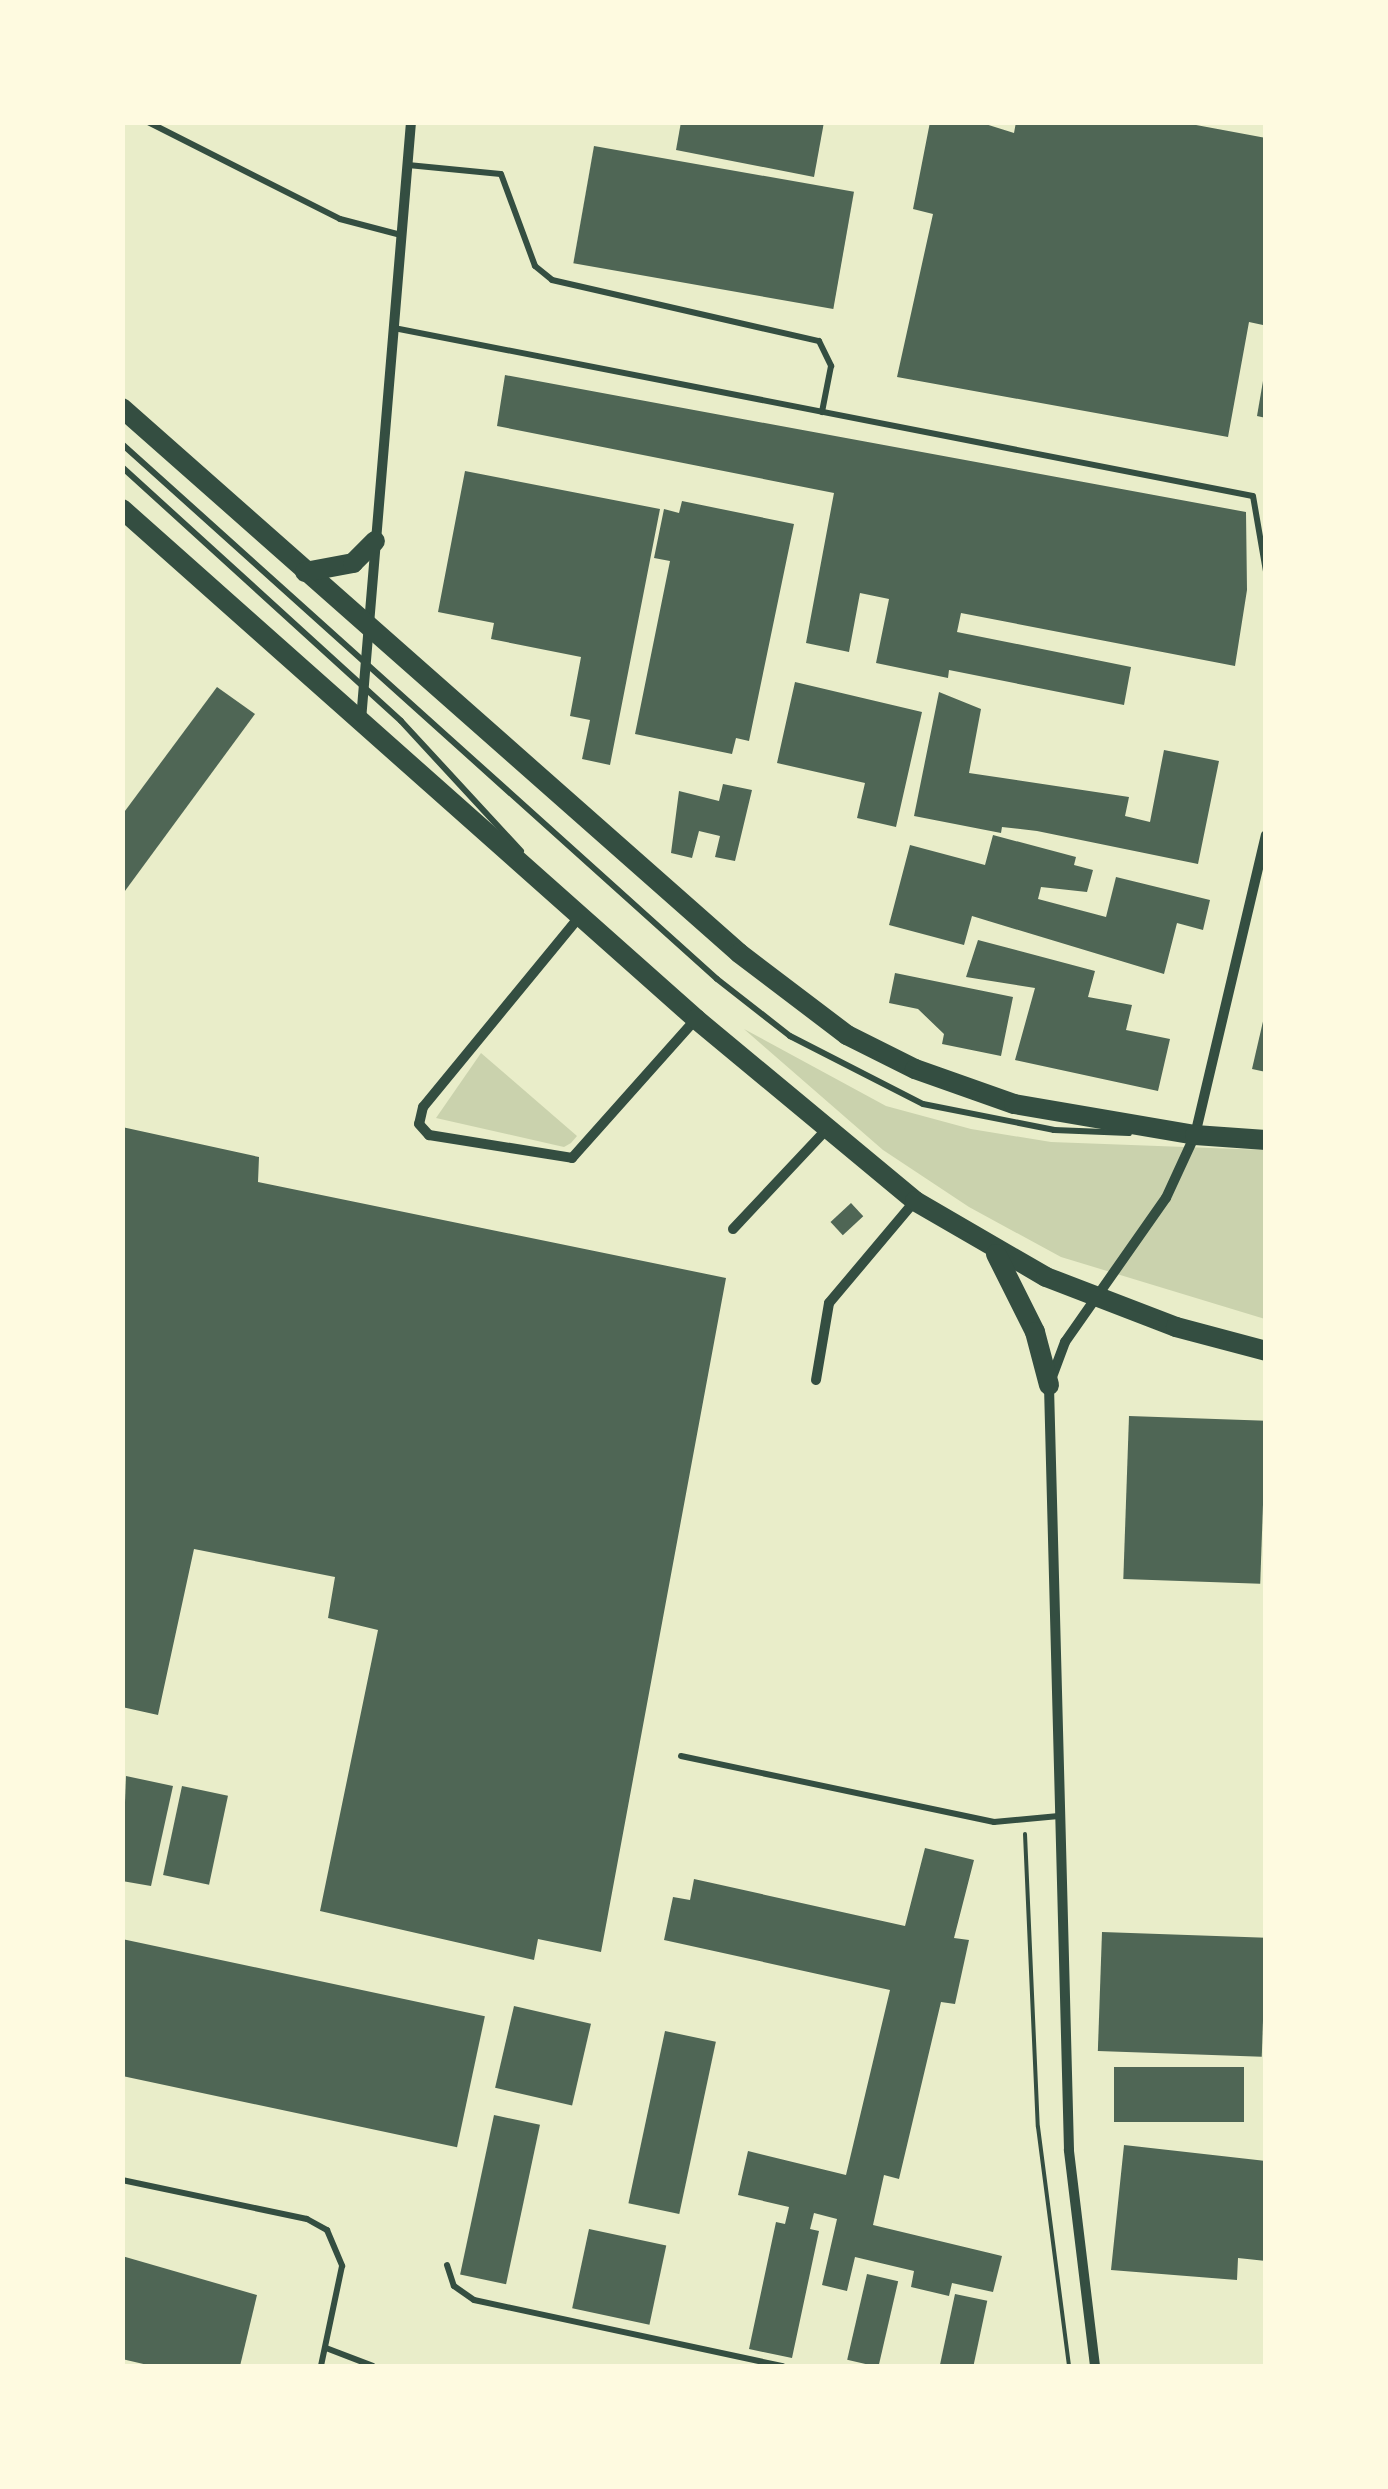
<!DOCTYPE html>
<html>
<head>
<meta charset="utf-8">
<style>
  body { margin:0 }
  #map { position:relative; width:1388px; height:2489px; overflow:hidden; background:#e9edc9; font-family:Poppins,sans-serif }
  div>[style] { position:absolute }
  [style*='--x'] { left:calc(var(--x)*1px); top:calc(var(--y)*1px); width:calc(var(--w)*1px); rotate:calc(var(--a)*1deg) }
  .green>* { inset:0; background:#cad2ad }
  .building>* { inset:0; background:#4f6655; transform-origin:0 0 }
  .path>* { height:4px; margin:-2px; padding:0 2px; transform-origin:2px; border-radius:2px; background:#344e41 }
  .service>* { height:6px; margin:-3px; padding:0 3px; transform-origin:3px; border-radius:3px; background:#344e41 }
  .minor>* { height:10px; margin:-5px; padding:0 5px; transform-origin:5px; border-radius:5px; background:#344e41 }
  .primary>* { height:20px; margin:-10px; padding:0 10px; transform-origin:10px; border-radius:10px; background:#344e41 }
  span { translate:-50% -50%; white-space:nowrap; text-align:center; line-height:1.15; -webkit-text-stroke:8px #fefae0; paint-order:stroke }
  .frame { position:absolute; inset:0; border:125px solid #fefae0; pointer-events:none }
</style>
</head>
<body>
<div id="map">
  <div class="green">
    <div style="clip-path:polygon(744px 1029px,886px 1106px,971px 1129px,1051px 1142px,1265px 1150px,1265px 1319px,1061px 1257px,969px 1207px,883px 1150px)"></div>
    <div style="clip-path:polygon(481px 1053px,577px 1136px,571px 1143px,564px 1147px,436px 1118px)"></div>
  </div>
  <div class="building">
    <div style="clip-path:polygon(681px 122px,824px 122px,814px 177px,676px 150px)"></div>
    <div style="clip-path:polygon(930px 122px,979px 122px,1014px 133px,1016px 122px,1180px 122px,1266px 138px,1266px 313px,1263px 325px,1249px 322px,1228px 437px,897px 377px,933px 214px,913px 209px)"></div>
    <div style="left:594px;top:146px;width:264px;height:119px;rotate:10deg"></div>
    <div style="clip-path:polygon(505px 375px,1246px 512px,1247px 590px,1235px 666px,961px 613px,957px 632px,1131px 667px,1124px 705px,949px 670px,948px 678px,876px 663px,889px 599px,860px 593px,849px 652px,806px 643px,834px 493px,497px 426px)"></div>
    <div style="clip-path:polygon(1263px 381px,1266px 382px,1266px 418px,1257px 416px)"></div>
    <div style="clip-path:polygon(465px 471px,660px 509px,610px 765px,582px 759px,590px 720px,570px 716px,581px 657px,491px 639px,494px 623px,438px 612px)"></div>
    <div style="clip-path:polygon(682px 501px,794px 524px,749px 741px,736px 738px,732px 754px,635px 734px,670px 561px,654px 558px,664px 509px,679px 513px)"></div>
    <div style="clip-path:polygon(795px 682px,922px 712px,896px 827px,857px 818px,865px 783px,777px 763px)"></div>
    <div style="clip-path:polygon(217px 687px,255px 714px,122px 895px,122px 815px)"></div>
    <div style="clip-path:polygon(939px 692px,981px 709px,969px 773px,1129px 797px,1125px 816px,1150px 822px,1164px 750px,1219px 761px,1198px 864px,1037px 831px,1002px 827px,1001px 833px,914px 816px)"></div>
    <div style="clip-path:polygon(723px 784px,752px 790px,735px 861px,715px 857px,720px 836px,699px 831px,692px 858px,671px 853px,679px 791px,719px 801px)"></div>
    <div style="clip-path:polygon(993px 835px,1076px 857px,1074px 865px,1093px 870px,1087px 892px,1041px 887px,1038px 899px,1106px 917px,1116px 877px,1210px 900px,1203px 930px,1177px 923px,1164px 974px,972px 916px,964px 945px,889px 925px,910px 845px,985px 865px)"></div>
    <div style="clip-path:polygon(978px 940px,1095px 971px,1088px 997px,1132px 1005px,1126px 1030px,1170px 1039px,1158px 1091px,1015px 1060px,1035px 988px,966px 977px)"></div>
    <div style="clip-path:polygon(895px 973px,1013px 997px,1001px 1056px,942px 1044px,944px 1034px,918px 1009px,889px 1003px)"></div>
    <div style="clip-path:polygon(1264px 1017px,1266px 1017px,1266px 1072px,1252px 1069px)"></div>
    <div style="clip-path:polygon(122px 1127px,259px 1157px,258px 1182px,726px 1278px,601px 1952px,538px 1939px,534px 1960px,320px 1911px,378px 1630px,328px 1618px,335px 1577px,194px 1549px,158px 1715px,122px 1707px)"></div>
    <div style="left:851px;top:1203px;width:18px;height:28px;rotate:47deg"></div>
    <div style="left:1129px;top:1416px;width:137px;height:163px;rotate:2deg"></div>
    <div style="clip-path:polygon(126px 1776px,173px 1786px,151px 1886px,122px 1881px)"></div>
    <div style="left:182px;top:1786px;width:47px;height:91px;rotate:12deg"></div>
    <div style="clip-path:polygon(925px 1848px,974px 1860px,954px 1938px,969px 1940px,955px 2004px,941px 2002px,899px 2179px,884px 2175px,873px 2225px,1002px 2256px,993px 2292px,952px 2283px,949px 2296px,911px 2287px,914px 2271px,855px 2257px,847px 2291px,822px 2285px,837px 2219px,814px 2213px,810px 2229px,819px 2231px,792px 2358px,749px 2349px,776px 2222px,785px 2224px,789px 2207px,738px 2195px,748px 2151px,846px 2175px,890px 1990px,664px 1940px,673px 1897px,690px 1900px,694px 1879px,905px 1926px)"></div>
    <div style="left:1102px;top:1932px;width:164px;height:119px;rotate:2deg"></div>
    <div style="left:122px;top:1939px;width:371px;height:134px;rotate:12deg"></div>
    <div style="left:514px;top:2006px;width:79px;height:84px;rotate:13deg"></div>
    <div style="left:665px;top:2031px;width:52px;height:176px;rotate:12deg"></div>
    <div style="left:1114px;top:2067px;width:130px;height:55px"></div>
    <div style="left:494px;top:2115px;width:47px;height:163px;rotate:12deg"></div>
    <div style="clip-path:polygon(1124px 2145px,1266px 2161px,1266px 2261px,1238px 2258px,1237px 2280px,1111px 2270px)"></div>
    <div style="left:589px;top:2229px;width:79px;height:81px;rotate:12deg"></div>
    <div style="clip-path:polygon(122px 2256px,257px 2295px,240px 2366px,152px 2366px,122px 2359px)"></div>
    <div style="left:867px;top:2274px;width:32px;height:88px;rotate:13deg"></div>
    <div style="left:955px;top:2294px;width:33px;height:74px;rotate:12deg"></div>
  </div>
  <div class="path">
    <div style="--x:1025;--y:1834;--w:293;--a:87.5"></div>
    <div style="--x:1038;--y:2127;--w:241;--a:82.6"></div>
  </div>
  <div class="service">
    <div style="--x:148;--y:122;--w:215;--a:26.8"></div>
    <div style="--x:340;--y:219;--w:63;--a:14.7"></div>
    <div style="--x:408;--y:165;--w:93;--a:5.5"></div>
    <div style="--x:501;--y:174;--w:98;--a:69.7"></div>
    <div style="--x:535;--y:266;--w:22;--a:39"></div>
    <div style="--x:552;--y:280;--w:274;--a:12.9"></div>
    <div style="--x:819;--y:341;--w:28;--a:64"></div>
    <div style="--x:831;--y:366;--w:47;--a:101.1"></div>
    <div style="--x:394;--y:328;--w:875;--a:11.07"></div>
    <div style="--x:1253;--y:496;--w:76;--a:80.2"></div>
    <div style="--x:122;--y:444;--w:800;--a:41.96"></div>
    <div style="--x:717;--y:979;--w:93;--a:38"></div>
    <div style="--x:790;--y:1036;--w:149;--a:27.1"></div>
    <div style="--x:923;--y:1104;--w:134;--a:11.2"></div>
    <div style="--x:1054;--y:1130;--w:75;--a:2.3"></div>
    <div style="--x:122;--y:467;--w:377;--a:42.3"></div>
    <div style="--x:401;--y:721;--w:177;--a:47.3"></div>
    <div style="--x:681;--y:1756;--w:320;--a:11.9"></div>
    <div style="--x:994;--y:1822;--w:65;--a:-5.3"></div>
    <div style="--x:122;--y:2180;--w:189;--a:11.9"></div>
    <div style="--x:307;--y:2219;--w:23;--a:29"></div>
    <div style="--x:327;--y:2230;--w:39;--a:67"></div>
    <div style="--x:342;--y:2266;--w:102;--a:101.9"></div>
    <div style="--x:447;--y:2265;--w:22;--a:72"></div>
    <div style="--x:454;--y:2286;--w:24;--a:35"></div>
    <div style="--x:474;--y:2300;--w:316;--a:12.1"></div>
    <div style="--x:326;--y:2348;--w:50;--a:21"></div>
  </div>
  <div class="minor">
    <div style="--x:361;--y:720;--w:600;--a:-85.22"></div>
    <div style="--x:580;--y:916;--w:247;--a:129.4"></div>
    <div style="--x:423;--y:1107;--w:17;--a:103"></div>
    <div style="--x:419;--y:1124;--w:15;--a:48"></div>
    <div style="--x:429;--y:1135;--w:145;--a:9.1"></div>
    <div style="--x:572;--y:1158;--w:186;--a:-48.3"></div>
    <div style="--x:733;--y:1229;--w:136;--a:-46.8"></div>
    <div style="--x:816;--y:1380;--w:78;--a:-80.4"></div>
    <div style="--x:829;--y:1303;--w:133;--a:-49.9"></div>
    <div style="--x:1095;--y:2366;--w:218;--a:-96.9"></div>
    <div style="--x:1069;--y:2150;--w:765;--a:-91.5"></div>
    <div style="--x:1049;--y:1385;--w:46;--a:-69.6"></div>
    <div style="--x:1065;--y:1342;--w:176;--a:-55"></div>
    <div style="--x:1166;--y:1198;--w:69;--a:-65.3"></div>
    <div style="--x:1195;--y:1135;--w:308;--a:-76.7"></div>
  </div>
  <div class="primary">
    <div style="--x:122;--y:408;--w:823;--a:41.45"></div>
    <div style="--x:739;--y:953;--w:136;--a:37.2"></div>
    <div style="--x:847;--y:1035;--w:76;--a:26.6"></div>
    <div style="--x:915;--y:1069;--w:105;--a:19.5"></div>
    <div style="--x:1014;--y:1104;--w:184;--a:9.7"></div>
    <div style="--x:1195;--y:1135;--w:71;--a:4"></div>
    <div style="--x:122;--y:509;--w:768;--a:41.62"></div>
    <div style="--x:696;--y:1019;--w:285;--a:39.7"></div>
    <div style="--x:915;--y:1201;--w:151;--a:30.1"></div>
    <div style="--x:1046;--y:1277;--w:139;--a:21"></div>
    <div style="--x:1176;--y:1327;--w:93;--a:14.9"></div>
    <div style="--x:305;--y:572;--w:49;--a:-10.6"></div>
    <div style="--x:353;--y:563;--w:31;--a:-45"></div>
    <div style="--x:996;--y:1254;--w:87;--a:63.4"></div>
    <div style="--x:1035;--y:1332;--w:55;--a:75.2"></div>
  </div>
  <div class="frame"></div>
</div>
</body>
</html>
